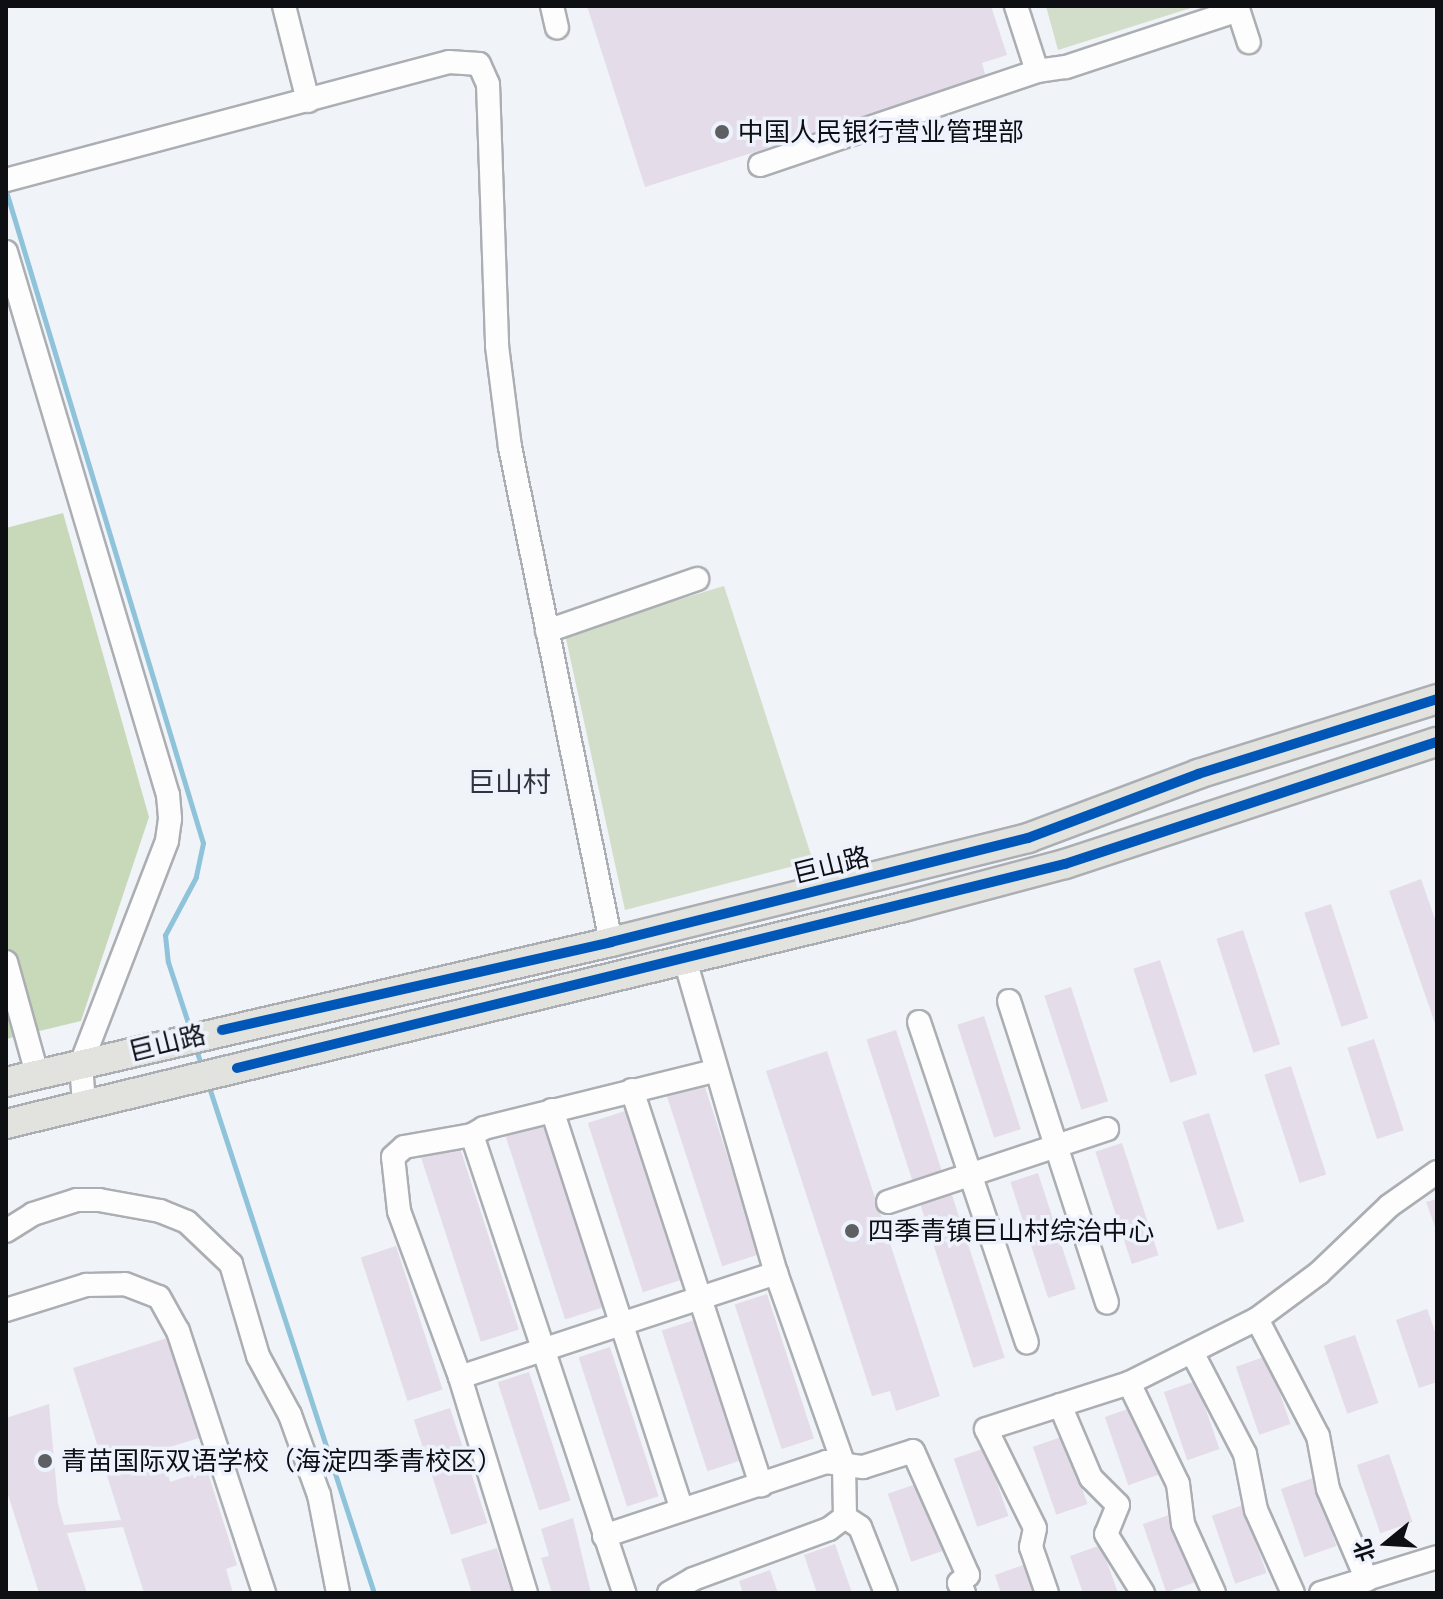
<!DOCTYPE html>
<html>
<head>
<meta charset="utf-8">
<style>
  body { margin:0 }
  #map { position:relative; width:1443px; height:1599px; overflow:hidden; background:#f0f3f8; font-family:"PT Sans","Noto Sans SC",sans-serif }
  div>[style] { position:absolute }
  [style*='--x'] { left:calc(var(--x)*1px); top:calc(var(--y)*1px); width:calc(var(--w)*1px); rotate:calc(var(--a)*1deg) }
  .green>* { inset:0; background:#d2ddca }
  .forest>* { inset:0; background:#c8d9ba }
  .stream>* { height:5px; margin:-2.5px; padding:0 2.5px; transform-origin:2.5px; border-radius:2.5px; background:#8ec3da }
  .building>* { inset:0; background:#e4dce8; transform-origin:0 0 }
  .roads { filter:drop-shadow(2px 0 #abaeb2) drop-shadow(-2px 0 #abaeb2) drop-shadow(0 2px #abaeb2) drop-shadow(0 -2px #abaeb2) }
  .minor>* { height:22px; margin:-11px; padding:0 11px; transform-origin:11px; border-radius:11px; background:#fdfdfe }
  .major>* { height:28px; margin:-14px; padding:0 14px; transform-origin:14px; border-radius:14px; background:#e2e3de }
  .cycleway>* { height:10px; margin:-5px; padding:0 5px; transform-origin:5px; border-radius:5px; background:#0057b8 }
  .dots>* { width:22px; height:22px; translate:-50% -50%; box-sizing:border-box; border:4px solid #edf2fc; border-radius:50% }
  span { translate:-50% -50%; white-space:nowrap; text-align:center; line-height:1.15; -webkit-text-stroke:7px #edf2fc; paint-order:stroke }
  .poi-label { font-size:26px; color:#0e0f13 }
  .left { translate:0 -50%; text-align:left }
  .street-label { font-size:26px; color:#0e0f13 }
  .neighbourhood-label { font-size:28px; color:#31343c }
  .frame { position:absolute; inset:0; border:8px solid #0e0f13; pointer-events:none }
  .north { position:absolute; left:1347px; top:1503px; width:80px; height:80px; -webkit-text-stroke:6px #edf2fc; paint-order:stroke; rotate:252deg; font-size:22px; font-weight:700; line-height:32px; text-align:center; color:#0e0f13 }
  .north::after { content:''; display:block; margin:auto; width:28px; height:36px; background:#0e0f13; clip-path:polygon(50% 0,100% 100%,50% 72%,0 100%) }
</style>
</head>
<body>
<div id="map">
  <div class="green">
    <div style="clip-path:polygon(1046px 6px,1197px 6px,1058px 50px)"></div>
    <div style="clip-path:polygon(724px 586px,813px 861px,625px 910px,565px 634px)"></div>
  </div>
  <div class="forest">
    <div style="clip-path:polygon(63px 513px,149px 817px,81px 1021px,6px 1039px,6px 528px)"></div>
  </div>
  <div class="stream">
    <div style="--x:6;--y:191;--w:681;--a:73.19"></div>
    <div style="--x:203;--y:843;--w:35;--a:102"></div>
    <div style="--x:196;--y:877;--w:66;--a:118.1"></div>
    <div style="--x:165;--y:935;--w:27;--a:84"></div>
    <div style="--x:168;--y:962;--w:71;--a:71.8"></div>
    <div style="--x:195;--y:1046;--w:22;--a:72"></div>
    <div style="--x:208;--y:1084;--w:535;--a:71.94"></div>
  </div>
  <div class="building">
    <div style="clip-path:polygon(587px 6px,991px 6px,1007px 55px,982px 63px,986px 78px,645px 187px)"></div>
    <div style="clip-path:polygon(1421px 879px,1437px 925px,1437px 1029px,1389px 891px)"></div>
    <div style="left:1331px;top:904px;width:120px;height:28px;rotate:72deg"></div>
    <div style="left:1243px;top:930px;width:120px;height:28px;rotate:72deg"></div>
    <div style="left:1160px;top:960px;width:120px;height:28px;rotate:72deg"></div>
    <div style="left:1071px;top:987px;width:120px;height:28px;rotate:72deg"></div>
    <div style="left:984px;top:1016px;width:119px;height:28px;rotate:72deg"></div>
    <div style="left:896px;top:1030px;width:148px;height:31px;rotate:72deg"></div>
    <div style="left:1374px;top:1039px;width:96px;height:28px;rotate:72deg"></div>
    <div style="clip-path:polygon(827px 1051px,940px 1396px,896px 1411px,890px 1391px,872px 1396px,766px 1071px)"></div>
    <div style="left:1291px;top:1066px;width:114px;height:28px;rotate:72deg"></div>
    <div style="left:704px;top:1084px;width:179px;height:39px;rotate:72deg"></div>
    <div style="left:625px;top:1111px;width:178px;height:39px;rotate:72deg"></div>
    <div style="left:1209px;top:1113px;width:114px;height:28px;rotate:72deg"></div>
    <div style="left:542px;top:1122px;width:195px;height:39px;rotate:72deg"></div>
    <div style="left:1122px;top:1143px;width:118px;height:28px;rotate:72deg"></div>
    <div style="left:459px;top:1145px;width:194px;height:40px;rotate:72deg"></div>
    <div style="left:1038px;top:1173px;width:122px;height:29px;rotate:72deg"></div>
    <div style="left:952px;top:1195px;width:171px;height:33px;rotate:72deg"></div>
    <div style="clip-path:polygon(1437px 1199px,1437px 1232px,1426px 1202px)"></div>
    <div style="left:396px;top:1246px;width:151px;height:37px;rotate:72deg"></div>
    <div style="left:767px;top:1294px;width:152px;height:34px;rotate:72deg"></div>
    <div style="clip-path:polygon(1427px 1309px,1437px 1337px,1437px 1382px,1419px 1388px,1396px 1320px)"></div>
    <div style="left:694px;top:1320px;width:148px;height:34px;rotate:72deg"></div>
    <div style="left:1355px;top:1335px;width:72px;height:33px;rotate:71deg"></div>
    <div style="clip-path:polygon(167px 1338px,199px 1438px,160px 1450px,170px 1482px,207px 1470px,237px 1565px,226px 1569px,233px 1593px,144px 1593px,123px 1527px,67px 1533px,87px 1593px,39px 1593px,6px 1488px,6px 1418px,49px 1404px,58px 1504px,64px 1525px,121px 1520px,73px 1368px)"></div>
    <div style="left:610px;top:1347px;width:157px;height:33px;rotate:72deg"></div>
    <div style="left:1267px;top:1356px;width:72px;height:33px;rotate:71deg"></div>
    <div style="left:529px;top:1372px;width:135px;height:33px;rotate:72deg"></div>
    <div style="left:1196px;top:1381px;width:72px;height:34px;rotate:71deg"></div>
    <div style="left:1137px;top:1406px;width:72px;height:34px;rotate:71deg"></div>
    <div style="left:450px;top:1408px;width:121px;height:38px;rotate:72deg"></div>
    <div style="left:1064px;top:1436px;width:72px;height:33px;rotate:71deg"></div>
    <div style="left:985px;top:1448px;width:72px;height:33px;rotate:71deg"></div>
    <div style="left:1389px;top:1454px;width:72px;height:34px;rotate:71deg"></div>
    <div style="left:1313px;top:1478px;width:72px;height:34px;rotate:71deg"></div>
    <div style="left:919px;top:1483px;width:72px;height:33px;rotate:71deg"></div>
    <div style="left:1243px;top:1505px;width:72px;height:33px;rotate:71deg"></div>
    <div style="left:1175px;top:1513px;width:72px;height:34px;rotate:71deg"></div>
    <div style="clip-path:polygon(573px 1518px,591px 1593px,552px 1593px,541px 1558px,549px 1556px,541px 1529px)"></div>
    <div style="clip-path:polygon(835px 1544px,852px 1593px,817px 1593px,804px 1555px)"></div>
    <div style="clip-path:polygon(1101px 1545px,1118px 1593px,1083px 1593px,1070px 1556px)"></div>
    <div style="clip-path:polygon(497px 1548px,512px 1593px,472px 1593px,461px 1559px)"></div>
    <div style="clip-path:polygon(1026px 1564px,1036px 1593px,1001px 1593px,995px 1575px)"></div>
    <div style="clip-path:polygon(770px 1570px,778px 1593px,743px 1593px,739px 1581px)"></div>
  </div>
  <div class="roads">
    <div class="minor">
      <div style="--x:284;--y:6;--w:98;--a:75.8"></div>
      <div style="--x:552;--y:6;--w:22;--a:77"></div>
      <div style="--x:1016;--y:6;--w:68;--a:72.1"></div>
      <div style="--x:1237;--y:6;--w:38;--a:72"></div>
      <div style="--x:760;--y:165;--w:293;--a:-18.7"></div>
      <div style="--x:1037;--y:71;--w:29;--a:-8"></div>
      <div style="--x:1066;--y:67;--w:181;--a:-18.3"></div>
      <div style="--x:6;--y:180;--w:458;--a:-14.9"></div>
      <div style="--x:449;--y:62;--w:30;--a:4"></div>
      <div style="--x:479;--y:64;--w:22;--a:66"></div>
      <div style="--x:488;--y:84;--w:262;--a:88"></div>
      <div style="--x:497;--y:346;--w:102;--a:82.7"></div>
      <div style="--x:510;--y:447;--w:505;--a:78.47"></div>
      <div style="--x:6;--y:252;--w:567;--a:73.39"></div>
      <div style="--x:168;--y:795;--w:24;--a:85"></div>
      <div style="--x:170;--y:819;--w:22;--a:98"></div>
      <div style="--x:167;--y:841;--w:239;--a:111.1"></div>
      <div style="--x:81;--y:1064;--w:40;--a:85.7"></div>
      <div style="--x:547;--y:631;--w:159;--a:-19.1"></div>
      <div style="--x:685;--y:960;--w:326;--a:73.8"></div>
      <div style="--x:776;--y:1273;--w:204;--a:70.5"></div>
      <div style="--x:844;--y:1465;--w:52;--a:88.9"></div>
      <div style="--x:6;--y:962;--w:116;--a:74.5"></div>
      <div style="--x:1009;--y:1001;--w:317;--a:72"></div>
      <div style="--x:919;--y:1022;--w:338;--a:71.4"></div>
      <div style="--x:632;--y:1090;--w:416;--a:71.9"></div>
      <div style="--x:552;--y:1110;--w:417;--a:72"></div>
      <div style="--x:472;--y:1135;--w:483;--a:71.6"></div>
      <div style="--x:888;--y:1202;--w:231;--a:-18.4"></div>
      <div style="--x:6;--y:1231;--w:32;--a:-32"></div>
      <div style="--x:33;--y:1214;--w:46;--a:-17.7"></div>
      <div style="--x:77;--y:1200;--w:22;--a:0"></div>
      <div style="--x:99;--y:1200;--w:62;--a:10.2"></div>
      <div style="--x:160;--y:1211;--w:29;--a:22"></div>
      <div style="--x:187;--y:1222;--w:61;--a:43.7"></div>
      <div style="--x:231;--y:1264;--w:96;--a:73.6"></div>
      <div style="--x:258;--y:1356;--w:67;--a:61.5"></div>
      <div style="--x:290;--y:1415;--w:85;--a:70.1"></div>
      <div style="--x:319;--y:1495;--w:100;--a:79"></div>
      <div style="--x:6;--y:1310;--w:84;--a:-17.4"></div>
      <div style="--x:86;--y:1285;--w:39;--a:-1"></div>
      <div style="--x:125;--y:1284;--w:36;--a:21"></div>
      <div style="--x:159;--y:1297;--w:39;--a:61"></div>
      <div style="--x:178;--y:1331;--w:276;--a:71.8"></div>
      <div style="--x:1257;--y:1319;--w:132;--a:62.5"></div>
      <div style="--x:1318;--y:1436;--w:54;--a:79.3"></div>
      <div style="--x:1328;--y:1489;--w:99;--a:66.8"></div>
      <div style="--x:1193;--y:1354;--w:113;--a:62.5"></div>
      <div style="--x:1245;--y:1454;--w:57;--a:78.9"></div>
      <div style="--x:1256;--y:1510;--w:91;--a:66"></div>
      <div style="--x:460;--y:1377;--w:333;--a:-18.2"></div>
      <div style="--x:1129;--y:1383;--w:112;--a:64.1"></div>
      <div style="--x:1178;--y:1484;--w:40;--a:82.9"></div>
      <div style="--x:1183;--y:1524;--w:76;--a:65.8"></div>
      <div style="--x:1060;--y:1405;--w:79;--a:67"></div>
      <div style="--x:1091;--y:1478;--w:38;--a:45"></div>
      <div style="--x:1118;--y:1505;--w:31;--a:112"></div>
      <div style="--x:1106;--y:1534;--w:70;--a:57.9"></div>
      <div style="--x:604;--y:1536;--w:234;--a:-18.4"></div>
      <div style="--x:826;--y:1462;--w:37;--a:8"></div>
      <div style="--x:863;--y:1467;--w:52;--a:-17.7"></div>
      <div style="--x:913;--y:1451;--w:136;--a:66.1"></div>
      <div style="--x:968;--y:1575;--w:12;--a:138"></div>
      <div style="--x:959;--y:1583;--w:11;--a:63"></div>
      <div style="--x:526;--y:1593;--w:226;--a:-107"></div>
      <div style="--x:460;--y:1377;--w:177;--a:-110.2"></div>
      <div style="--x:399;--y:1211;--w:54;--a:-96.3"></div>
      <div style="--x:393;--y:1157;--w:15;--a:-42"></div>
      <div style="--x:404;--y:1147;--w:69;--a:-10"></div>
      <div style="--x:472;--y:1135;--w:14;--a:-30"></div>
      <div style="--x:484;--y:1128;--w:237;--a:-13.9"></div>
      <div style="--x:669;--y:1593;--w:28;--a:-30"></div>
      <div style="--x:693;--y:1579;--w:145;--a:-20.2"></div>
      <div style="--x:829;--y:1529;--w:20;--a:-37"></div>
      <div style="--x:845;--y:1517;--w:18;--a:34"></div>
      <div style="--x:860;--y:1527;--w:71;--a:68.5"></div>
      <div style="--x:1047;--y:1593;--w:49;--a:-109.2"></div>
      <div style="--x:1031;--y:1547;--w:19;--a:-78"></div>
      <div style="--x:1035;--y:1528;--w:110;--a:-116.3"></div>
      <div style="--x:986;--y:1429;--w:150;--a:-17.8"></div>
      <div style="--x:1129;--y:1383;--w:143;--a:-26.6"></div>
      <div style="--x:1257;--y:1319;--w:77;--a:-36.6"></div>
      <div style="--x:1319;--y:1273;--w:97;--a:-43.7"></div>
      <div style="--x:1389;--y:1206;--w:59;--a:-35.3"></div>
      <div style="--x:1321;--y:1593;--w:121;--a:-17.2"></div>
    </div>
    <div class="major">
      <div style="--x:6;--y:1082;--w:621;--a:-13.03"></div>
      <div style="--x:611;--y:942;--w:430;--a:-14"></div>
      <div style="--x:1028;--y:838;--w:182;--a:-20.6"></div>
      <div style="--x:1198;--y:774;--w:250;--a:-17.4"></div>
      <div style="--x:6;--y:1124;--w:923;--a:-13.6"></div>
      <div style="--x:903;--y:907;--w:168;--a:-14.9"></div>
      <div style="--x:1065;--y:864;--w:391;--a:-18.2"></div>
    </div>
  </div>
  <div class="cycleway">
    <div style="--x:222;--y:1030;--w:399;--a:-12.7"></div>
    <div style="--x:611;--y:942;--w:430;--a:-14"></div>
    <div style="--x:1028;--y:838;--w:182;--a:-20.6"></div>
    <div style="--x:1198;--y:774;--w:250;--a:-17.4"></div>
    <div style="--x:237;--y:1068;--w:853;--a:-13.84"></div>
    <div style="--x:1065;--y:864;--w:391;--a:-18.2"></div>
  </div>
  <div class="dots">
    <div style="left:722px;top:132px;background:#5d5f63"></div>
    <div style="left:852px;top:1231px;background:#5d5f63"></div>
    <div style="left:45px;top:1461px;background:#5d5f63"></div>
  </div>
  <div class="poi-label">
    <span class="left" style="left:738px;top:132px">中国人民银行营业管理部</span>
    <span class="left" style="left:868px;top:1231px">四季青镇巨山村综治中心</span>
    <span class="left" style="left:61px;top:1461px">青苗国际双语学校（海淀四季青校区）</span>
  </div>
  <div class="street-label">
    <span style="left:831px;top:865px;rotate:-14deg">巨山路</span>
    <span style="left:167px;top:1043px;rotate:-14deg">巨山路</span>
  </div>
  <div class="neighbourhood-label">
    <span style="left:509px;top:782px">巨山村</span>
  </div>
  <div class="frame"></div>
  <div class="north">北</div>
</div>
</body>
</html>
